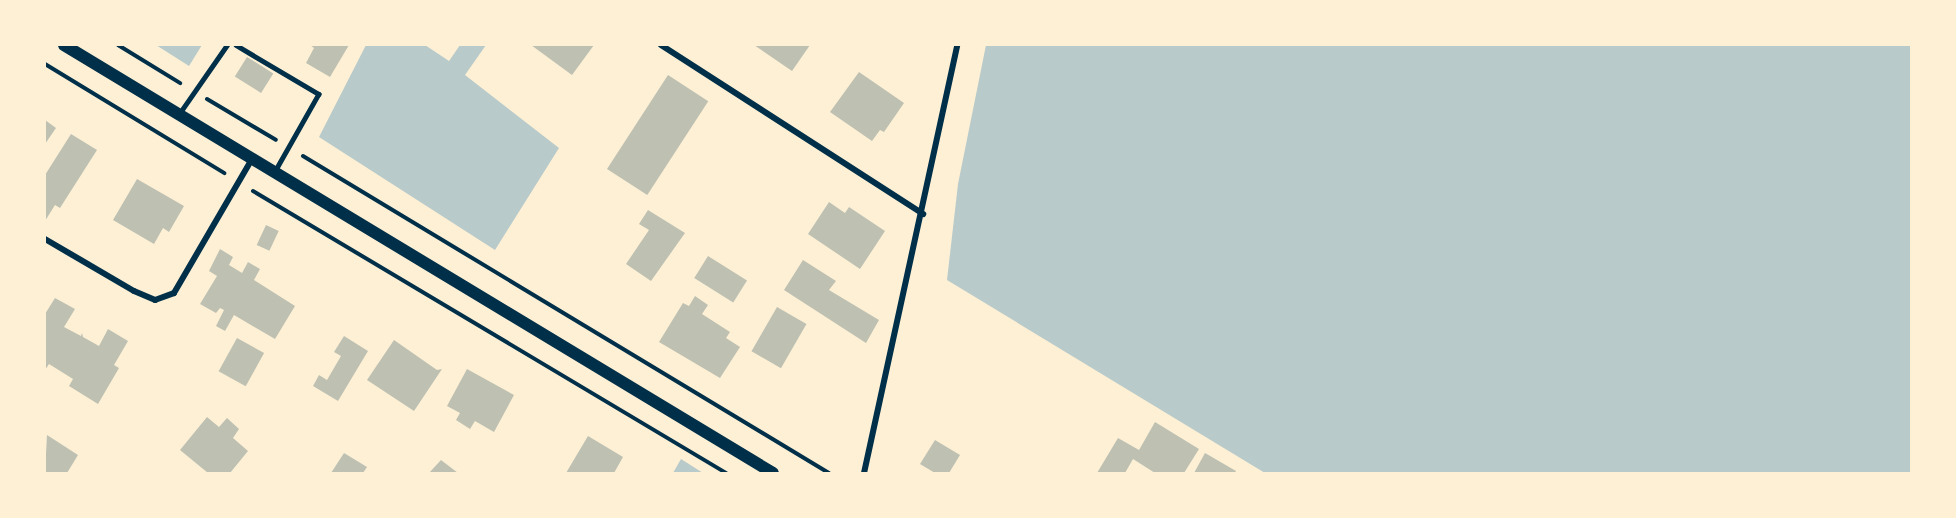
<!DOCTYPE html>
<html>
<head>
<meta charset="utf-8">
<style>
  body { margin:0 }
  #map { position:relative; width:1956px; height:518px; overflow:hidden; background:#fdf0d5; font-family:"Source Sans 3",sans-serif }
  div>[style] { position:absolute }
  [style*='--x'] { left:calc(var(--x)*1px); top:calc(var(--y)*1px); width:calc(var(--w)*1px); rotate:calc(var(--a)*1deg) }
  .green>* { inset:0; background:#b9caca }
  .building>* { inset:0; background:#bec0b2; transform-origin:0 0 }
  .path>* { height:4px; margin:-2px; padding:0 2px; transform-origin:2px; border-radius:2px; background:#003049 }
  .service>* { height:4.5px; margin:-2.25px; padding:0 2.25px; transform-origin:2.25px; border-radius:2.25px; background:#003049 }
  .minor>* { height:6px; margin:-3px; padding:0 3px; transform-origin:3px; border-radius:3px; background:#003049 }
  .secondary>* { height:12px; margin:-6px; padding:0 6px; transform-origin:6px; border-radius:6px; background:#003049 }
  span { translate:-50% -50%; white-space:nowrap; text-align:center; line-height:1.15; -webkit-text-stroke:4.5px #fdf0d5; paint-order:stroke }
  .frame { position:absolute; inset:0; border:46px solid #fdf0d5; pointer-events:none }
</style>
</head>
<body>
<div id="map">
  <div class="green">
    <div style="clip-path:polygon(156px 45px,202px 45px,189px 66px)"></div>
    <div style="clip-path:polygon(366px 45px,425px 45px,449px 61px,460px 45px,486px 45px,465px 75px,559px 148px,495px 250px,319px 137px)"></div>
    <div style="clip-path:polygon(986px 45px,1911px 45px,1911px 473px,1265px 473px,947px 280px,958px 184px)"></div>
    <div style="clip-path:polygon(681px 459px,703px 473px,673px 473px)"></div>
  </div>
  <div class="building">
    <div style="clip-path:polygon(310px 45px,349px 45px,330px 77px,306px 63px,314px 48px)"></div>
    <div style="clip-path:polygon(531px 45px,594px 45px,572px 75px)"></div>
    <div style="clip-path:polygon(754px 45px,810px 45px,792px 71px)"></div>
    <div style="left:247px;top:57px;width:31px;height:23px;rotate:32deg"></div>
    <div style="clip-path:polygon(859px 72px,904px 103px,884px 132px,880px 130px,872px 141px,830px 112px)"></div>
    <div style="left:668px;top:75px;width:48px;height:112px;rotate:33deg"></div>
    <div style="clip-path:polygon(45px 120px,56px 128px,45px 144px)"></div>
    <div style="clip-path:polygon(71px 134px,97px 150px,60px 208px,55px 205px,45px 221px,45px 175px)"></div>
    <div style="clip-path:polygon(137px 179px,184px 206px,169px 232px,163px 228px,154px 244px,113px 220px)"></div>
    <div style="clip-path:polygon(829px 202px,845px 213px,849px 207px,885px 231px,860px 269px,808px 234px)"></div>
    <div style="clip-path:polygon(648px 210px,685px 233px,651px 281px,626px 264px,649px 230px,639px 224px)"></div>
    <div style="left:266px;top:225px;width:14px;height:22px;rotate:25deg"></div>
    <div style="clip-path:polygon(220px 249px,233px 257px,229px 265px,242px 273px,248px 262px,260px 269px,254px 280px,295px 306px,275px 339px,234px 315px,225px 331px,216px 326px,224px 310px,220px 308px,216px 313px,200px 304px,217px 276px,209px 271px)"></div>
    <div style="left:708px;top:256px;width:46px;height:26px;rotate:32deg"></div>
    <div style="clip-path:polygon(803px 260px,836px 281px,829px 290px,879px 320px,866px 343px,784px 290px)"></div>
    <div style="clip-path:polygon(695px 296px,708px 305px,702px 314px,730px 332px,726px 338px,740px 347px,720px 378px,659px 342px,683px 303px,689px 306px)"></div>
    <div style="clip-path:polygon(55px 298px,75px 309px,64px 327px,81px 336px,82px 333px,83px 337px,99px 346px,108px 329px,128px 341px,114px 365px,119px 368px,98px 404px,69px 386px,73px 379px,49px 364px,45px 370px,45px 314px)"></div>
    <div style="left:777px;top:307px;width:34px;height:51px;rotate:30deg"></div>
    <div style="clip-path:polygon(344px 336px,368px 351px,338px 401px,313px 386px,319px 375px,327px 380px,341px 356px,334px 352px)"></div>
    <div style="left:237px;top:338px;width:31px;height:38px;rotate:29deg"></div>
    <div style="clip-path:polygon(394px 340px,437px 370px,442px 369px,414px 411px,367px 380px)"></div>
    <div style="clip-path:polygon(467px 369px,514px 395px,494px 432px,475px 421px,470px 429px,456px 420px,460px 413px,447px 406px)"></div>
    <div style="clip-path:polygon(207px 417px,219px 427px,227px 418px,239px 429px,233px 438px,248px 451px,230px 473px,208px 473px,180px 450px)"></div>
    <div style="clip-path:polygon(1155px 422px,1199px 449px,1184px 473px,1155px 473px,1133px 459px,1125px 473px,1097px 473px,1118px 438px,1139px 450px)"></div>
    <div style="clip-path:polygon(47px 435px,78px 455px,67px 473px,45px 473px)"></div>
    <div style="clip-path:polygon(588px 436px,623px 457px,614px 473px,566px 473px)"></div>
    <div style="clip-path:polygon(935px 440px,960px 455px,949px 473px,935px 473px,920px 464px)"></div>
    <div style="clip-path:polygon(344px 453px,367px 467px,363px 473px,331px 473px)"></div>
    <div style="clip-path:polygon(1205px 453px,1236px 471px,1235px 473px,1194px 473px)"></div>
    <div style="clip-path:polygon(441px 460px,458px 473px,429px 473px)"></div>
  </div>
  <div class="path">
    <div style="--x:118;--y:45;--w:73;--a:31.5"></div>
    <div style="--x:45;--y:64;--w:210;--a:31.3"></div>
    <div style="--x:207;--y:99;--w:80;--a:30.7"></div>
    <div style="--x:303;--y:156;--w:614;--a:31.08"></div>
    <div style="--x:253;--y:191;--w:551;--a:30.8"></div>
  </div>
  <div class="service">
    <div style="--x:236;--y:45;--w:96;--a:30.6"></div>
    <div style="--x:319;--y:94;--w:87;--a:119.5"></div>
    <div style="--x:179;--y:114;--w:84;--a:-55.2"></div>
  </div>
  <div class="minor">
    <div style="--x:661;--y:45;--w:312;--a:32.8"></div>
    <div style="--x:45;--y:239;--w:103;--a:30.3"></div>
    <div style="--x:134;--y:291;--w:23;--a:23"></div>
    <div style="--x:155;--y:300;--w:20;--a:-20"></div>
    <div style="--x:174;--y:293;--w:155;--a:-59.8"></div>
    <div style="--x:864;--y:473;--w:438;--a:-77.7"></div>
  </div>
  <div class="secondary">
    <div style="--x:64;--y:45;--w:828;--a:31.12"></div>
  </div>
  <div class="frame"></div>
</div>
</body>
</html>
